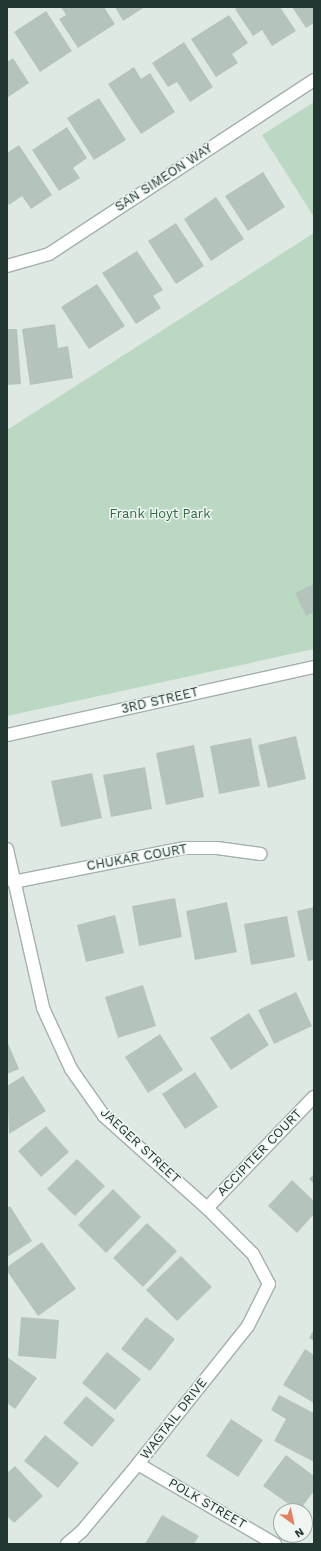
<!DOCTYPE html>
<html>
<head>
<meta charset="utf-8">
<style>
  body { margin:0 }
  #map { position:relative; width:321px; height:1551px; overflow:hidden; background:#dfe9e4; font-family:"Work Sans",sans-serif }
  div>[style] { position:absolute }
  .green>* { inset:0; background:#bad8c2 }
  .building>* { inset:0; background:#b5c3bd }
  .roads { filter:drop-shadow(1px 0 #a3b0ab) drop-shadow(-1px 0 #a3b0ab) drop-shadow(0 1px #a3b0ab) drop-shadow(0 -1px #a3b0ab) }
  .minor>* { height:12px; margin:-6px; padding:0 6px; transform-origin:6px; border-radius:6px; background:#fff }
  span { translate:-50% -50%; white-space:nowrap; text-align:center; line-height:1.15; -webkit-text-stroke:3px #eff6f2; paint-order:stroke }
  .street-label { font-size:13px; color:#223731 }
  .park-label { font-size:13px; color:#306a46 }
  .frame { position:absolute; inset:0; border:8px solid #223731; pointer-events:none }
  .north { position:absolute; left:273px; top:1503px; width:40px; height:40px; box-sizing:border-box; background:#eff6f2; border:1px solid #9daaa5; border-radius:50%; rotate:147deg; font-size:11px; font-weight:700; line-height:16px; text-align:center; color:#223731 }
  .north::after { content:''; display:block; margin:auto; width:14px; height:18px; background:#e48062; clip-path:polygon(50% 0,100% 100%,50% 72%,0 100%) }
</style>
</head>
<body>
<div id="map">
  <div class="green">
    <div style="clip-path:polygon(314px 102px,314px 217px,262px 135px)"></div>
    <div style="clip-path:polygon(314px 233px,314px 649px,7px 716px,7px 430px)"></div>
  </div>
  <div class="building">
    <div style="clip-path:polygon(61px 7px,104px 7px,115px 24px,78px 48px,59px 19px,66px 15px)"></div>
    <div style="clip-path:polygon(115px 7px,145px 7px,123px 21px)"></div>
    <div style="clip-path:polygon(238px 7px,280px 7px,296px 31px,272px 46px,262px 30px,253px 36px,235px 9px)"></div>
    <div style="clip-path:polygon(292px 7px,314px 7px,314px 23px,306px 28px)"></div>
    <div style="clip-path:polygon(46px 11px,72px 51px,40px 72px,14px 32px)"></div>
    <div style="clip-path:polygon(229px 15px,248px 43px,232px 54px,238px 63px,216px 77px,191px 39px)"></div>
    <div style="clip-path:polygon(184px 42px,213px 87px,190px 102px,177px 82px,168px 87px,152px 63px)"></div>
    <div style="clip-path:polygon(13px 58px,29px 83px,7px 98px,7px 62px)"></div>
    <div style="clip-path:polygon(134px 67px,141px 79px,150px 73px,175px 112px,141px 134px,108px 84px)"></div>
    <div style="clip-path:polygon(99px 98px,126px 140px,94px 160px,67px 118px)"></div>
    <div style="clip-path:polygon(67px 127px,87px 158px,73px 168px,80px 178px,59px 191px,32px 150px)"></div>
    <div style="clip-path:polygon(19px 145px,52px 195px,31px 209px,22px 196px,9px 205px,7px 201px,7px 153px)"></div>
    <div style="clip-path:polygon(263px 172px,285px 207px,248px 231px,225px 196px)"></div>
    <div style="clip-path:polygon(216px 197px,244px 239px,211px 261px,184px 219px)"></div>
    <div style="clip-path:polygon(176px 223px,204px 266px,176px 284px,148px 241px)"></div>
    <div style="clip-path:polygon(137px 251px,163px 290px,153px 296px,161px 308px,136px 324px,102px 273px)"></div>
    <div style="clip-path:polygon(97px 284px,125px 326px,89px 349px,61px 307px)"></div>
    <div style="clip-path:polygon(55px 324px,58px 348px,68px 346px,73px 378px,30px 385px,22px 329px)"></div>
    <div style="clip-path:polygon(7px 329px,17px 329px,21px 384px,7px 385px)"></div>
    <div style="clip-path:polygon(314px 584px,314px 612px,306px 616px,295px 593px)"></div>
    <div style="clip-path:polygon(296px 736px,306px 779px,268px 788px,258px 745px)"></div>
    <div style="clip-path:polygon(251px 738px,260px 786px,219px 794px,210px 746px)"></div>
    <div style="clip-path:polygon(194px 745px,204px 797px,166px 805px,156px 753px)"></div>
    <div style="clip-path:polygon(145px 767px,152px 809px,111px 817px,103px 775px)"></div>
    <div style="clip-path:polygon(92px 773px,102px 818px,61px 827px,51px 781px)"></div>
    <div style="clip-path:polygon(175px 898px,182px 937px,139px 946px,132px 906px)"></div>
    <div style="clip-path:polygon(227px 902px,237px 952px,195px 960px,186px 911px)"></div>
    <div style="clip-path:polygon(314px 907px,314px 960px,308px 961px,297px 911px)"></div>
    <div style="clip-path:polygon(115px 915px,124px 953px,86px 962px,77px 925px)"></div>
    <div style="clip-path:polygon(287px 916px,295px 957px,251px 965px,244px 924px)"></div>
    <div style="clip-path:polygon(143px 985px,156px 1026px,118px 1038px,105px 997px)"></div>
    <div style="clip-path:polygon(296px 992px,312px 1026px,274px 1044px,258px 1010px)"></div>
    <div style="clip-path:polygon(249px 1013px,269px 1045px,231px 1070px,210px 1038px)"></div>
    <div style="clip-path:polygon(160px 1034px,183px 1070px,148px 1093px,125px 1057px)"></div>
    <div style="clip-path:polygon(7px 1041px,19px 1069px,7px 1074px)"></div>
    <div style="clip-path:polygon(195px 1072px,218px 1107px,185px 1129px,162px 1094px)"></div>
    <div style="clip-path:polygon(23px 1076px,46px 1111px,9px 1134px,7px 1086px)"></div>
    <div style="clip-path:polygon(46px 1126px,69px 1152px,41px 1177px,18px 1151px)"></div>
    <div style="clip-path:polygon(77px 1159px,105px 1186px,75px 1216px,47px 1189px)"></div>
    <div style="clip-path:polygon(314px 1174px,314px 1184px,309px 1179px)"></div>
    <div style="clip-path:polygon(292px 1180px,314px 1201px,314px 1214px,297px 1233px,268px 1206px)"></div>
    <div style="clip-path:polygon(113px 1189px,141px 1217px,106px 1253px,78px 1225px)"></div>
    <div style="clip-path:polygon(10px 1206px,32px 1241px,7px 1257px,7px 1208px)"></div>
    <div style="clip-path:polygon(147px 1223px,177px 1251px,143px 1287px,113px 1258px)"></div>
    <div style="clip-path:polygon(42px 1242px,76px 1289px,38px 1316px,7px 1271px,7px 1267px)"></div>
    <div style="clip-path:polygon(181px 1256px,212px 1287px,177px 1321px,146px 1290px)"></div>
    <div style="clip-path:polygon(21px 1317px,59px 1320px,56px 1359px,18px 1356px)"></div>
    <div style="clip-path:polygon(146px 1317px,175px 1339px,150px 1371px,121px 1349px)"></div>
    <div style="clip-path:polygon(314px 1329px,314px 1341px,309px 1338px)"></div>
    <div style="clip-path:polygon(305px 1349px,314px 1355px,314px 1403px,283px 1385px)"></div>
    <div style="clip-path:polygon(107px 1352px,141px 1379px,115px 1410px,82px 1383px)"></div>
    <div style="clip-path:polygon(7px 1357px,37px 1378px,15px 1409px,7px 1403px)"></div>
    <div style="clip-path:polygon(279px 1395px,314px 1413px,314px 1462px,274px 1441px,286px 1419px,271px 1410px)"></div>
    <div style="clip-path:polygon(86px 1396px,115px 1420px,92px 1447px,63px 1423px)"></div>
    <div style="clip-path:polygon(231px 1419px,263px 1440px,238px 1477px,206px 1456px)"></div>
    <div style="clip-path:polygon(45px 1435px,79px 1463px,58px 1488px,24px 1461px)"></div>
    <div style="clip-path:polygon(286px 1455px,314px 1476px,314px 1491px,299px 1511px,263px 1486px)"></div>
    <div style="clip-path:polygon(15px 1466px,43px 1496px,14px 1523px,7px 1516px,7px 1473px)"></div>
    <div style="clip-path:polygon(162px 1515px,199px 1536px,194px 1544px,145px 1544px)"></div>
  </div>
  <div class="roads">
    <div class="minor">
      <div style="left:7px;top:266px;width:44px;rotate:-15.9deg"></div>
      <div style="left:49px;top:254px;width:317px;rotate:-33.3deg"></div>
      <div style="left:7px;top:735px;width:314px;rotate:-12.5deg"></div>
      <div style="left:7px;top:849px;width:163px;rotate:77.2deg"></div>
      <div style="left:43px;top:1008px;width:67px;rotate:65.3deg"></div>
      <div style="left:71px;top:1069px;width:57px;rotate:54.9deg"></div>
      <div style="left:104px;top:1116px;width:138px;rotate:41.8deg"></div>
      <div style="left:207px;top:1208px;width:65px;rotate:45deg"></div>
      <div style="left:253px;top:1254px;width:34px;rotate:62deg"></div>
      <div style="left:269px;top:1284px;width:47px;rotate:116.6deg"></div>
      <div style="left:248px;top:1326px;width:176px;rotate:128.6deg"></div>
      <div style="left:138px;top:1464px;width:87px;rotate:129.9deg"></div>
      <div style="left:82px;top:1531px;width:20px;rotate:139deg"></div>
      <div style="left:13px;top:882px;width:174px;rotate:-11.2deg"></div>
      <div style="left:184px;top:848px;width:33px"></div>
      <div style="left:217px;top:848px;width:44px;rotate:7.8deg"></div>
      <div style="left:207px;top:1208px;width:154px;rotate:-46.1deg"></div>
      <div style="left:138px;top:1464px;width:159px;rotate:30.3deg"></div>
    </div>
  </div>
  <div class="street-label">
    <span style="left:164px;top:178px;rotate:-33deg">SAN SIMEON WAY</span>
    <span style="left:160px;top:701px;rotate:-13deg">3RD STREET</span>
    <span style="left:137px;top:858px;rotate:-10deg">CHUKAR COURT</span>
    <span style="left:140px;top:1146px;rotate:43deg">JAEGER STREET</span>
    <span style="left:260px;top:1153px;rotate:-46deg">ACCIPITER COURT</span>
    <span style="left:174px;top:1419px;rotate:-52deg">WAGTAIL DRIVE</span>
    <span style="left:207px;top:1504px;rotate:30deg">POLK STREET</span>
  </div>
  <div class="park-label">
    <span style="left:160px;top:514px">Frank Hoyt Park</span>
  </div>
  <div class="frame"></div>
  <div class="north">N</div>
</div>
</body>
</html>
